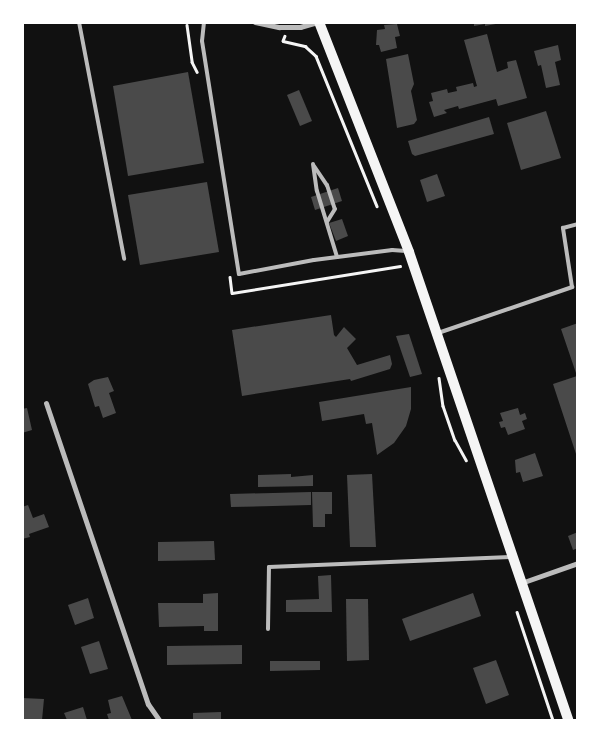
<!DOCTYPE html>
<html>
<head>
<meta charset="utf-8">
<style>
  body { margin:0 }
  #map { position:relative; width:600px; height:743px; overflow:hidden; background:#111; font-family:Jost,sans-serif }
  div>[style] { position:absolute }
  .building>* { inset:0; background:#4a4a4a }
  .path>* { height:2.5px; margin:-1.25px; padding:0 1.25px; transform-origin:1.25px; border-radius:1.25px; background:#f5f5f5 }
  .service>* { height:4px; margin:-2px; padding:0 2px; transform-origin:2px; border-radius:2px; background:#bcbcbc }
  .minor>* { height:5px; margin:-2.5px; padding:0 2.5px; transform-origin:2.5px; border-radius:2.5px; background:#bcbcbc }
  .secondary>* { height:10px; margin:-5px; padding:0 5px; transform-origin:5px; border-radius:5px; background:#f5f5f5 }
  span { translate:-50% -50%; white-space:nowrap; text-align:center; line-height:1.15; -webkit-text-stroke:5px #fff; paint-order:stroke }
  .frame { position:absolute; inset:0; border:24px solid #fff; pointer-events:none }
</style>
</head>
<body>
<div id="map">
  <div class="building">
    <div style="clip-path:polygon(474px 22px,501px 22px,501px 23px,485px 26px,485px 24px,474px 26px)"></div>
    <div style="clip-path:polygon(397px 24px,400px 36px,395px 37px,397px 48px,381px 52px,379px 45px,376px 45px,377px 30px,385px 29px,384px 25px)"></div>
    <div style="clip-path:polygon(487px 34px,497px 72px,508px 68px,507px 62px,516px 60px,527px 98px,498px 106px,496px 99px,459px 109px,458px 106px,444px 110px,447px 113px,434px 117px,429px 102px,433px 101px,431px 93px,447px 89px,448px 93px,457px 91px,456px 87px,473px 83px,474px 87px,477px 86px,464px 40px)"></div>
    <div style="clip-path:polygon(558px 45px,561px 60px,555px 62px,560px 85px,546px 88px,541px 65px,538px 66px,534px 51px)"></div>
    <div style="clip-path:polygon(408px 54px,414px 84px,411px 91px,417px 120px,414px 124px,397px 128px,386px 59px)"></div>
    <div style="clip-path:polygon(188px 72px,204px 163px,128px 176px,113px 86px)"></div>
    <div style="clip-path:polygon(299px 90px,312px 121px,300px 126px,287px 95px)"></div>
    <div style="clip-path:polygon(546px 111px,561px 158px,521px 170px,507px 123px)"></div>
    <div style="clip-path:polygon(489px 117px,494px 134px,415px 156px,412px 154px,408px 141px)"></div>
    <div style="clip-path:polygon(437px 174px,445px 196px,427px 202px,420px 180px)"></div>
    <div style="clip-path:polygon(207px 182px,219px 252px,140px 265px,128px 195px)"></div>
    <div style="clip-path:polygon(338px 188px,342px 201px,315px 210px,311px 197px)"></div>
    <div style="clip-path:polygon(342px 219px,348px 236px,336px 241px,329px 223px)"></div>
    <div style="clip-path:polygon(331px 315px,334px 335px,336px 337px,344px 327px,356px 339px,347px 348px,357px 365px,390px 355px,392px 364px,390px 369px,351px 381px,350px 379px,242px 396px,232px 330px)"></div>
    <div style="clip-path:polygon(578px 323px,578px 457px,577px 457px,553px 384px,577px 376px,561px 329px)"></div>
    <div style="clip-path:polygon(409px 334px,422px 374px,410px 377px,396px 336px)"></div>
    <div style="clip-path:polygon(108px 377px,114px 391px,109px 393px,116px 413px,103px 418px,99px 406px,95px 407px,88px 384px,94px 380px)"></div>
    <div style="clip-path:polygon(411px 387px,411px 409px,406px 426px,394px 443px,377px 455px,372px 423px,366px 424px,364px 414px,322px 421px,319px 402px)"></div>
    <div style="clip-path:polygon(27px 408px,32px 430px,22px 433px,22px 409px)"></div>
    <div style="clip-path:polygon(518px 408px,520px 415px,525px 413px,527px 419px,522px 421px,525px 429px,508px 435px,505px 427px,501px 428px,499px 422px,503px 421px,500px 413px)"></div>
    <div style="clip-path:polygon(535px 453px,543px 476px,523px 482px,520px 472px,516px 473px,515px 460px)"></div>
    <div style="clip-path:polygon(291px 474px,291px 477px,313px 475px,313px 486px,258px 487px,258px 475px)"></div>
    <div style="clip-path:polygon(372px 474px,376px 547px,350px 547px,347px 475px)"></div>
    <div style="clip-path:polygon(311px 492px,311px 505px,231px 507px,230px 494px)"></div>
    <div style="clip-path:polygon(312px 492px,332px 492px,332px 514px,325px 514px,325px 527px,313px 527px)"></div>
    <div style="clip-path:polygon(28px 505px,33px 518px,44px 514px,49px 527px,29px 534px,30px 537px,22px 539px,22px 507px)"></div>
    <div style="clip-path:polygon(578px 532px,578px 548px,573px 550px,568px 536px)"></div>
    <div style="clip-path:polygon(214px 541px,215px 560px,158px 561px,158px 542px)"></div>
    <div style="clip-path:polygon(331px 575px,332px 612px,286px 612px,286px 600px,319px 599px,318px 576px)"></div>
    <div style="clip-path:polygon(218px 593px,218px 631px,204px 631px,204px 626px,159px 627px,158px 603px,203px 603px,203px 594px)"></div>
    <div style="clip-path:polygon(473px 593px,481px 616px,410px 641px,402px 619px)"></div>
    <div style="clip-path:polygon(88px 598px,94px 618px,75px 625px,68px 605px)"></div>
    <div style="clip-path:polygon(346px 599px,368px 599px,369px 660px,347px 661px)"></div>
    <div style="clip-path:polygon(99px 641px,108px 669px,90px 674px,81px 647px)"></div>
    <div style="clip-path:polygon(242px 645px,242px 664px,167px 665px,167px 646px)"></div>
    <div style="clip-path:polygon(496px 660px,509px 695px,486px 704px,473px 668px)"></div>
    <div style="clip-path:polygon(270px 661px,320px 661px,320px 670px,270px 671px)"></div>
    <div style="clip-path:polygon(122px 696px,132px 720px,109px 720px,107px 714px,111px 713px,108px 700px)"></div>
    <div style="clip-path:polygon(22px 698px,44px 699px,42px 720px,22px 720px)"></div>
    <div style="clip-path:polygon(83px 707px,87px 720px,67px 720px,64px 713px)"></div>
    <div style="clip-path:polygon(221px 712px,221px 720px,193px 720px,193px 713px)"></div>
  </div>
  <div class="path">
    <div style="left:187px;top:25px;width:37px;rotate:82deg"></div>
    <div style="left:192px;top:62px;width:11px;rotate:63deg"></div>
    <div style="left:285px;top:36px;width:5px;rotate:112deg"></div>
    <div style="left:283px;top:41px;width:23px;rotate:13deg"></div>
    <div style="left:305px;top:46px;width:15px;rotate:42deg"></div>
    <div style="left:316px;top:56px;width:162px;rotate:67.9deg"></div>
    <div style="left:230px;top:277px;width:16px;rotate:83deg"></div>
    <div style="left:232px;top:293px;width:170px;rotate:-9.1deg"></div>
    <div style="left:439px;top:378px;width:28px;rotate:82deg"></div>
    <div style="left:443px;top:406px;width:36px;rotate:71deg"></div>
    <div style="left:455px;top:440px;width:23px;rotate:61deg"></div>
    <div style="left:517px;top:612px;width:114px;rotate:71.6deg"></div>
  </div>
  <div class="service">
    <div style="left:79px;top:22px;width:241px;rotate:79.2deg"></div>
    <div style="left:204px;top:22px;width:19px;rotate:96deg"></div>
    <div style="left:202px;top:41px;width:236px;rotate:81deg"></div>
    <div style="left:239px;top:274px;width:76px;rotate:-10.6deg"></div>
    <div style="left:314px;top:260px;width:79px;rotate:-7.3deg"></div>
    <div style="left:392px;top:250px;width:14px;rotate:4deg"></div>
    <div style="left:313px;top:164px;width:27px;rotate:82deg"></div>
    <div style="left:317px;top:191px;width:69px;rotate:73.1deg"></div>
    <div style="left:314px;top:166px;width:23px;rotate:56deg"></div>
    <div style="left:327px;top:185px;width:25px;rotate:72deg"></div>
    <div style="left:335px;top:209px;width:15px;rotate:122deg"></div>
    <div style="left:438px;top:333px;width:142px;rotate:-18.9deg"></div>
    <div style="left:572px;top:287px;width:60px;rotate:-98.7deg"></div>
    <div style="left:563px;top:228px;width:16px;rotate:-15deg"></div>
    <div style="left:268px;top:629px;width:62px;rotate:-89.1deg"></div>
    <div style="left:269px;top:567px;width:243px;rotate:-2.4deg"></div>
  </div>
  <div class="minor">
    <div style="left:255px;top:22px;width:25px;rotate:12deg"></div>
    <div style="left:279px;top:27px;width:21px"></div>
    <div style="left:300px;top:27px;width:19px;rotate:-16deg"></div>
    <div style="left:46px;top:403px;width:318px;rotate:71.3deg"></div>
    <div style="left:148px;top:704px;width:19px;rotate:55deg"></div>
    <div style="left:521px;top:583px;width:60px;rotate:-19.3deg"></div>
  </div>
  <div class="secondary">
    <div style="left:319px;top:22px;width:247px;rotate:68.6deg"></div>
    <div style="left:409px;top:252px;width:494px;rotate:71.2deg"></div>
  </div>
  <div class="frame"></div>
</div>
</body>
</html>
